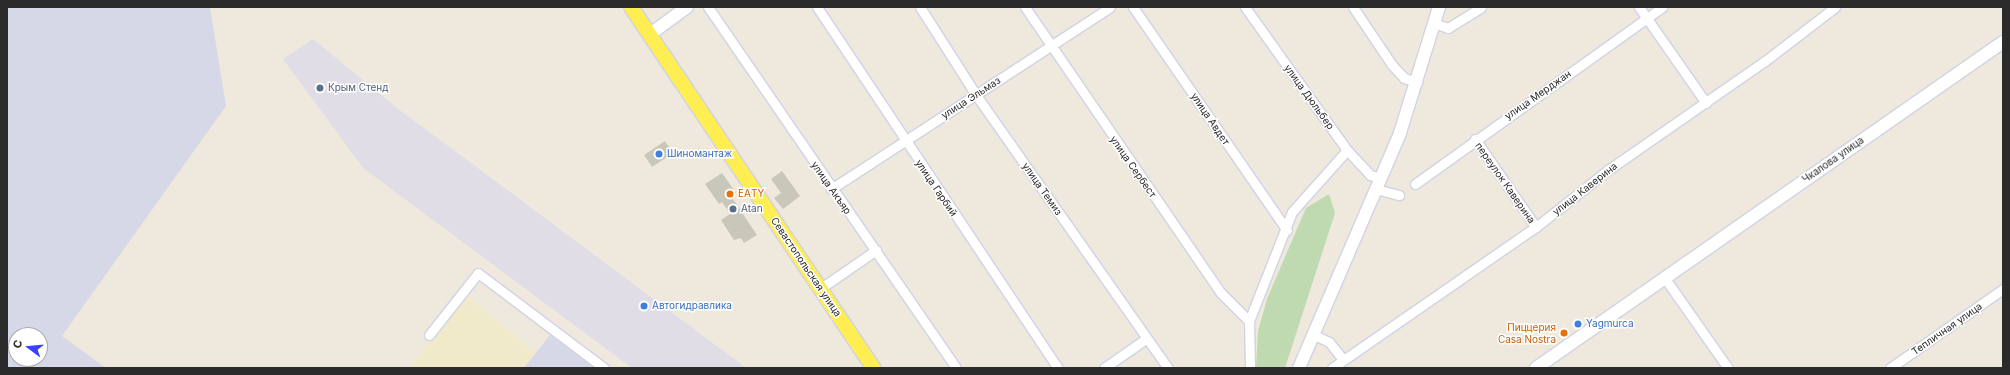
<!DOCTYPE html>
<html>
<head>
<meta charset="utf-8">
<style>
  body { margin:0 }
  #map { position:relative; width:2010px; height:375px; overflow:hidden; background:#eee9dc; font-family:Inter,sans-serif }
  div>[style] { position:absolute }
  .industrial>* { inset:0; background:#e1dde6 }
  .education>* { inset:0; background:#f1eaca }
  .airport>* { inset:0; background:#d7d8e7 }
  .cemetery>* { inset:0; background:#bfdab1 }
  .building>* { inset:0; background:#c9c7ba }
  .roads { filter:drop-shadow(1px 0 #d1d2e5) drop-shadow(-1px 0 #d1d2e5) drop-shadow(0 1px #d1d2e5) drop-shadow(0 -1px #d1d2e5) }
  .street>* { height:9px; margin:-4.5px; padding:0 4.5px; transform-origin:4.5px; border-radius:4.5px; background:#fff }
  .secondary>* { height:12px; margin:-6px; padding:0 6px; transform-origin:6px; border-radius:6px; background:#fff }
  .primary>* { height:14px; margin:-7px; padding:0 7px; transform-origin:7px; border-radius:7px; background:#feee51 }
  .dots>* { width:11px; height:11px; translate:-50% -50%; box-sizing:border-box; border:2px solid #fff; border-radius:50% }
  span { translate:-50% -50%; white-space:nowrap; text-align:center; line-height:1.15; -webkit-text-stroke:3px #fff; paint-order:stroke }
  .service-label { font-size:10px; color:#4e5e75 }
  .left { translate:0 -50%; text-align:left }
  .street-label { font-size:10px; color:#2b2b2b }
  .shop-label { font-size:10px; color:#366cbe }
  .food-label { font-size:10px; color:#c56008 }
  .right { translate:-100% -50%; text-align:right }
  .frame { position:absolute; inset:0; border:8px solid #2b2b2b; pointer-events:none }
  .north { position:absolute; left:8px; top:327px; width:40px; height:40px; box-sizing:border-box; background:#fff; border:1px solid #aaa; border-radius:50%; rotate:286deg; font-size:11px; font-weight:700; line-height:16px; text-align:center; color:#2b2b2b }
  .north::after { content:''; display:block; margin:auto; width:14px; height:18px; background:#3841ff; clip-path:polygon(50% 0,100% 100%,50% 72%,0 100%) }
</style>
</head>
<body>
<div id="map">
  <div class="industrial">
    <div style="clip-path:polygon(313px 39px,397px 108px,745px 367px,632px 368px,363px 168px,283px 59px)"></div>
  </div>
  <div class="education">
    <div style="clip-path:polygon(467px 296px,536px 353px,524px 368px,409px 368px)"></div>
  </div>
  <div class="airport">
    <div style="clip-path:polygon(evenodd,7px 7px,210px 7px,226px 106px,62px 336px,106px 368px,7px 368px,7px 7px,16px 335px,40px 335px,40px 359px,16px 359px,16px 335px)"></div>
    <div style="clip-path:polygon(553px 331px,612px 368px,524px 368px)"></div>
  </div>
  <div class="cemetery">
    <div style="clip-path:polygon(1329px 194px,1335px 213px,1285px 368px,1256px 368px,1258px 331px,1267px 299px,1306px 208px)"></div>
  </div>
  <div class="building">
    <div style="clip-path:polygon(665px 141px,673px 153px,652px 167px,644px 155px)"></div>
    <div style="clip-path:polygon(782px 171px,800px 196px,783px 209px,774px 198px,781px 193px,771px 179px)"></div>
    <div style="clip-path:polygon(722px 173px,736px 193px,731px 196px,757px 235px,744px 243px,741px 238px,734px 240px,721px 220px,730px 214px,722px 202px,719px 204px,705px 184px)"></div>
  </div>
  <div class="roads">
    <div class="street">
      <div style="left:708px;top:7px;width:438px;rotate:55.5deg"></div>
      <div style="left:817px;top:7px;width:434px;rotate:56.3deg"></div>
      <div style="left:920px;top:7px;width:104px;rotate:57.5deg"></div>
      <div style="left:976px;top:95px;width:334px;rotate:54.9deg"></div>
      <div style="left:1025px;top:7px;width:347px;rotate:55.6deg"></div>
      <div style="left:1221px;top:293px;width:40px;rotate:45deg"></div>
      <div style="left:1133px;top:7px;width:271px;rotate:55.4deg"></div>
      <div style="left:1245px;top:7px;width:176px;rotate:54.5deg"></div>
      <div style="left:1347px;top:150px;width:34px;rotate:47deg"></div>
      <div style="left:1370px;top:175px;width:11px;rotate:15deg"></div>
      <div style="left:1353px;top:7px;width:70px;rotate:56.1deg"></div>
      <div style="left:1392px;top:65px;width:18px;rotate:47deg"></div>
      <div style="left:1404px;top:78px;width:14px;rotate:17deg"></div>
      <div style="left:1639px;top:7px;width:117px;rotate:55.1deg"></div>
      <div style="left:1436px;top:24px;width:13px;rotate:18deg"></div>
      <div style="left:1448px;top:28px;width:39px;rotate:-32deg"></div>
      <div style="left:1475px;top:139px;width:107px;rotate:55.3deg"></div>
      <div style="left:1415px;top:184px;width:304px;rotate:-35.6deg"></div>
      <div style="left:831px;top:189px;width:333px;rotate:-33.1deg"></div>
      <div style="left:1376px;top:189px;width:24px;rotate:15deg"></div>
      <div style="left:1664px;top:277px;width:111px;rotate:54.9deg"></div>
      <div style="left:821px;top:288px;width:67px;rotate:-34.6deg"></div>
      <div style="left:1312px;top:334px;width:19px;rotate:25deg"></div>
      <div style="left:1329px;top:342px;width:22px;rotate:51deg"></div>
      <div style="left:429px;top:335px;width:79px;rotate:-51.7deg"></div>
      <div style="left:478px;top:273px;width:158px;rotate:37deg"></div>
      <div style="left:1104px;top:368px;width:52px;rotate:-34.9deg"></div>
      <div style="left:1250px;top:368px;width:47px;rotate:-91.2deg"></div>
      <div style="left:1249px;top:321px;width:117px;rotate:-68.5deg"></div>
      <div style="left:1292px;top:212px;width:83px;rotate:-48.4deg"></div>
      <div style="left:1332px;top:368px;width:248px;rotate:-34.7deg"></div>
      <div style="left:1536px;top:227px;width:92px;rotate:-38.4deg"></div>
      <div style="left:1608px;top:170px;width:191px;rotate:-34.8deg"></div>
      <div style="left:1765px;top:61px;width:88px;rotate:-37.6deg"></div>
      <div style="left:1890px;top:368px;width:138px;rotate:-35deg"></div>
    </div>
    <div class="secondary">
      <div style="left:649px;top:35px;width:47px;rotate:-36.4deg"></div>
      <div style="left:1299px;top:368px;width:256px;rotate:-66.7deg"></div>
      <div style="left:1400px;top:133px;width:132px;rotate:-72.8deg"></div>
      <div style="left:1536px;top:368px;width:570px;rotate:-34.92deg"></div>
    </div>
    <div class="primary">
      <div style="left:631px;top:7px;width:435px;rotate:56.1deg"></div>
    </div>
  </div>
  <div class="dots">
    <div style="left:320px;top:88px;background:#5c6f8a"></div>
    <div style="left:659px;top:154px;background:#3f7fe0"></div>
    <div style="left:730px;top:194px;background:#e8710a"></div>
    <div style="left:733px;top:209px;background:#5c6f8a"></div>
    <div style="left:644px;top:306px;background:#3f7fe0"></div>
    <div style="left:1578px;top:324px;background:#3f7fe0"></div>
    <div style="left:1564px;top:333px;background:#e8710a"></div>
  </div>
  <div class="service-label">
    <span class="left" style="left:328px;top:88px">Крым Стенд</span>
    <span class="left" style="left:741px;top:209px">Atan</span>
  </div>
  <div class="street-label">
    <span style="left:1538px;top:95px;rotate:-35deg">улица Мерджан</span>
    <span style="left:1309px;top:97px;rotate:54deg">улица Дюльбер</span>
    <span style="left:971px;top:98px;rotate:-33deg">улица Эльмаз</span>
    <span style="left:1210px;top:119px;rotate:56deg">улица Авдет</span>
    <span style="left:1833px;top:160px;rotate:-35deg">Чкалова улица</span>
    <span style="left:1133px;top:167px;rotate:55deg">улица Сербест</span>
    <span style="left:1505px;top:183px;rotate:55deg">переулок Каверина</span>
    <span style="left:831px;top:188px;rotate:55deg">улица Акъяр</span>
    <span style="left:936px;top:188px;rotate:56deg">улица Гарбий</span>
    <span style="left:1042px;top:189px;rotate:55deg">улица Темиз</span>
    <span style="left:1585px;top:189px;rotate:-38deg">улица Каверина</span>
    <span style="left:806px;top:267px;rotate:56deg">Севастопольская улица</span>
    <span style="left:1947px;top:329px;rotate:-35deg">Тепличная улица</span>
  </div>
  <div class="shop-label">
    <span class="left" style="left:667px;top:154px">Шиномантаж</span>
    <span class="left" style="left:652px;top:306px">Автогидравлика</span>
    <span class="left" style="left:1586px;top:324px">Yagmurca</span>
  </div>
  <div class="food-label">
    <span class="left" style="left:738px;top:194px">EАTY</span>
    <span class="right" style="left:1556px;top:333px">Пиццерия<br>Casa Nostra</span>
  </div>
  <div class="frame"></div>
  <div class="north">С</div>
</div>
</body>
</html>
